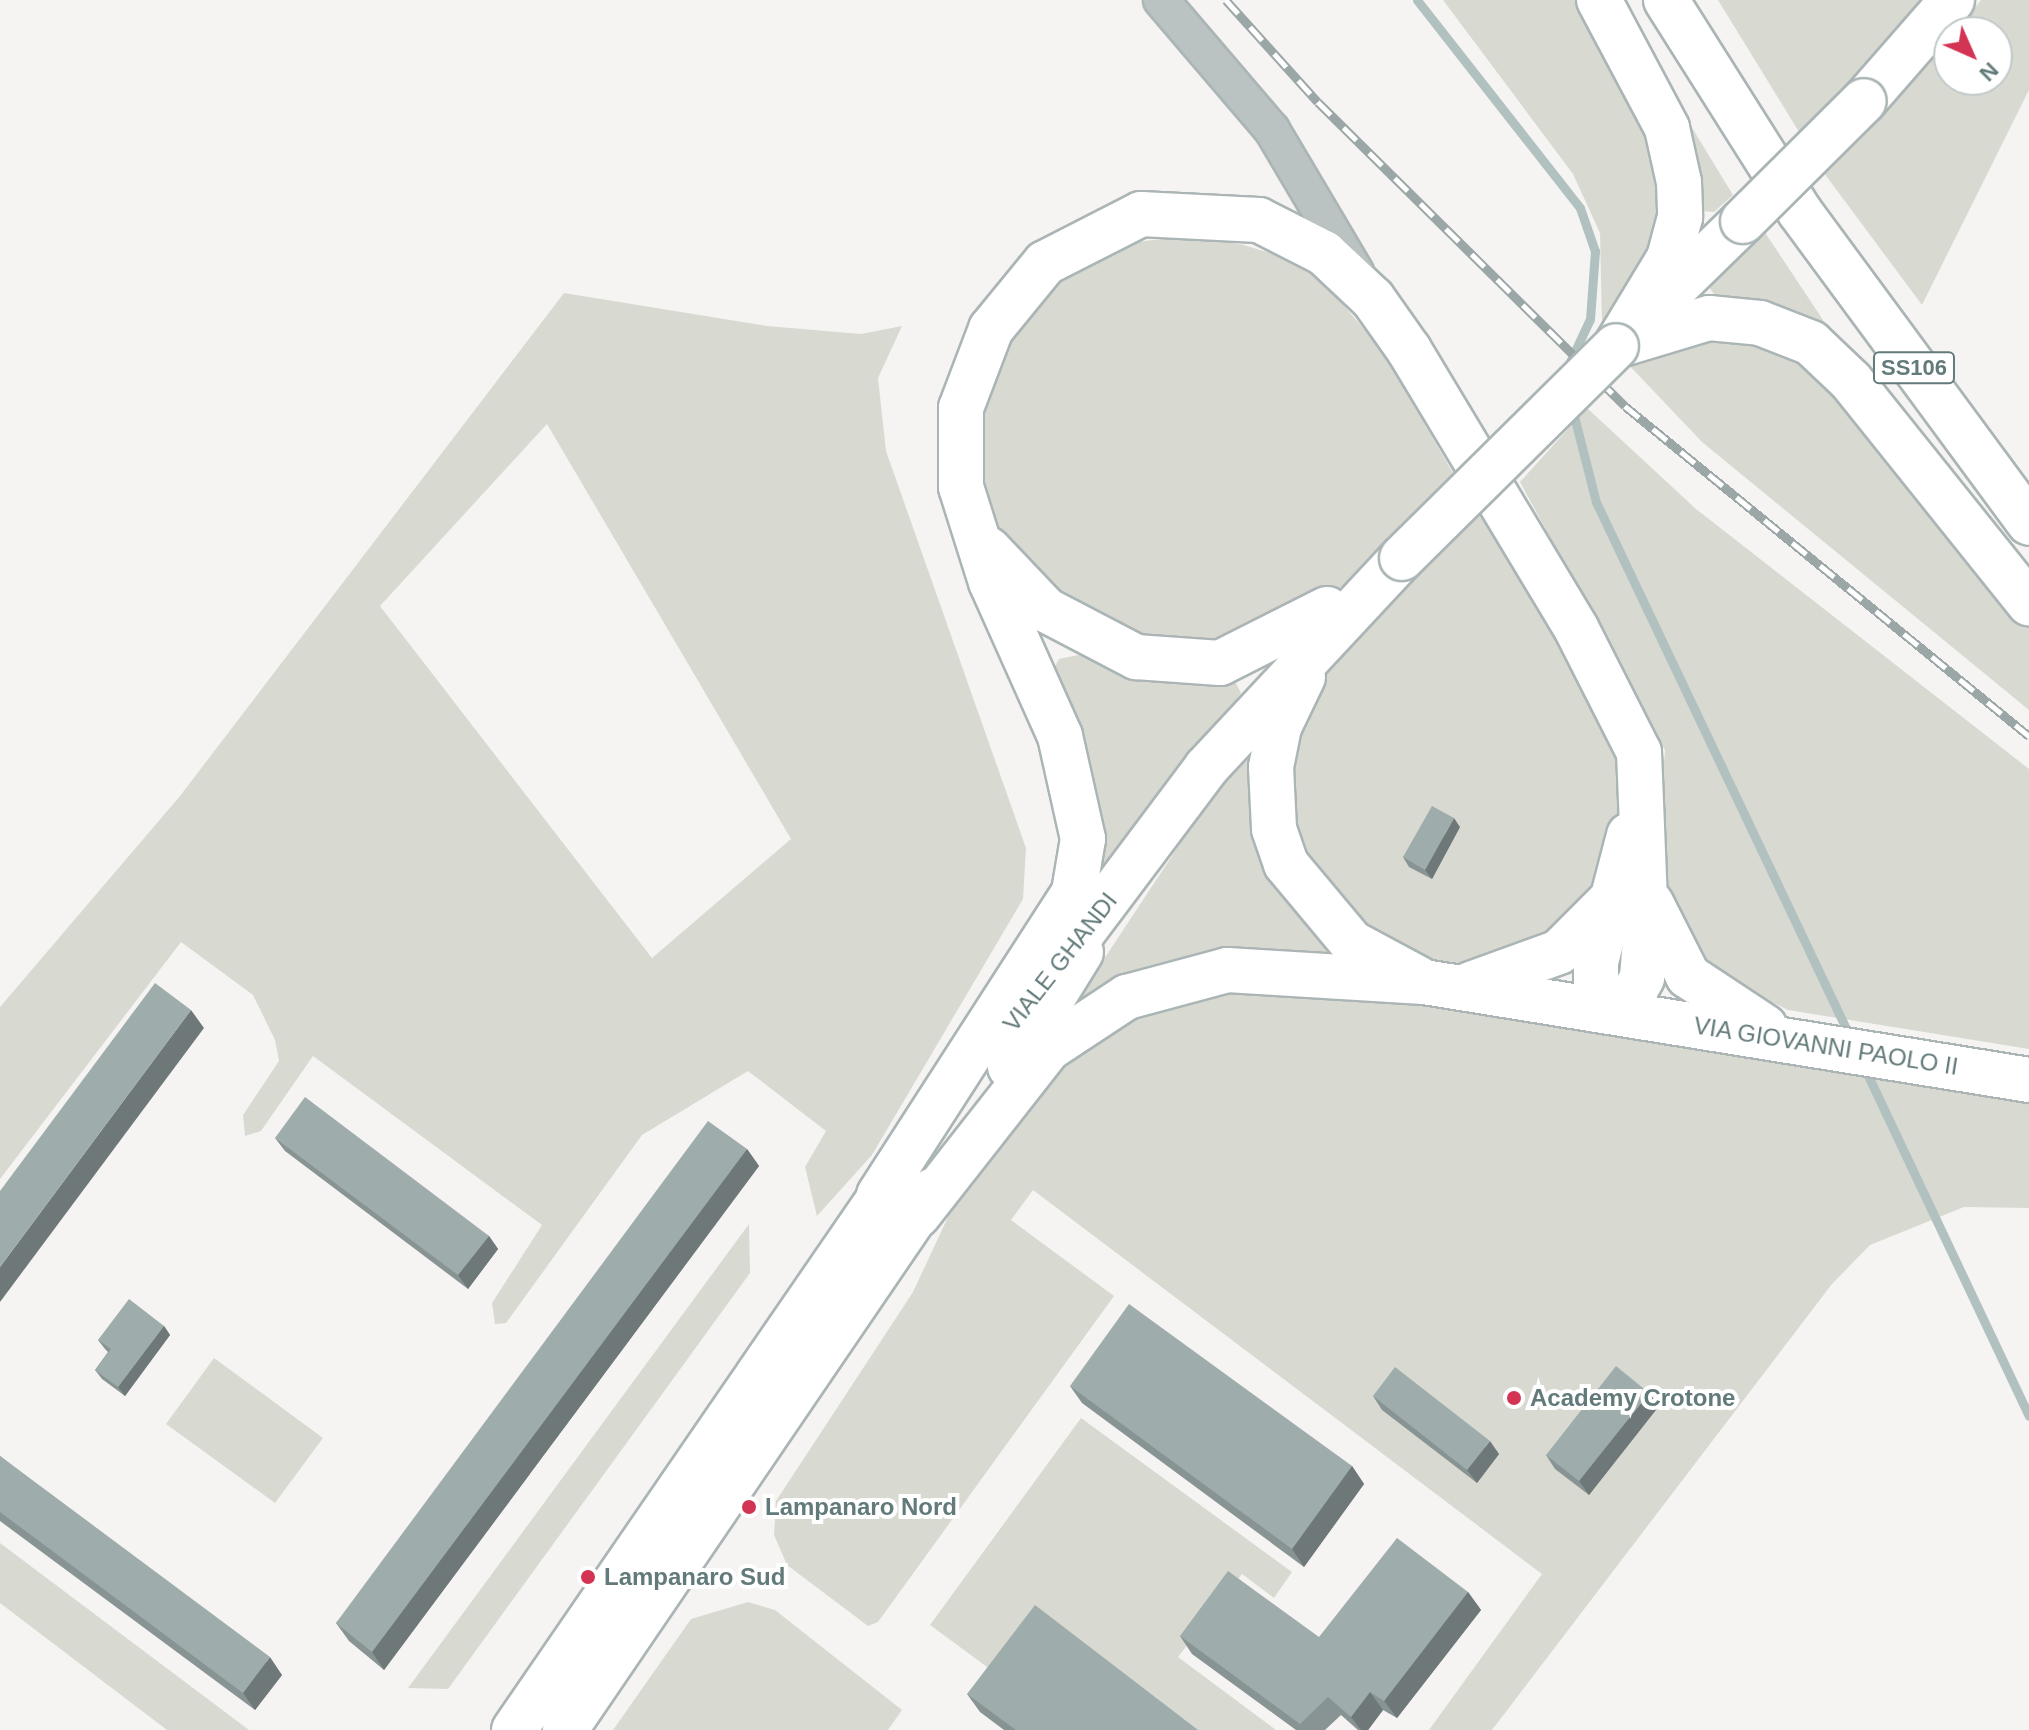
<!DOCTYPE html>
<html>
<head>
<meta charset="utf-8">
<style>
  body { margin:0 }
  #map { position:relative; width:2029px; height:1730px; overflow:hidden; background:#f5f4f2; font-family:Helvetica,sans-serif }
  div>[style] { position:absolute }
  .green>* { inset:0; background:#d8dad2 }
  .stream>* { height:9px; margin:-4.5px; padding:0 4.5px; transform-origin:4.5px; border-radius:4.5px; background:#b1c1bf }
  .roads { filter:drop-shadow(2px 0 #abb5b5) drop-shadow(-2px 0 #abb5b5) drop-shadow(0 2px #abb5b5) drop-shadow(0 -2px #abb5b5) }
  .street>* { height:34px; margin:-17px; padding:0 17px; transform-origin:17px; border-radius:17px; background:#bac2c2 }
  .secondary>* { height:44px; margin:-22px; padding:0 22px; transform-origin:22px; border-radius:22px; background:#fff }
  .primary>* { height:44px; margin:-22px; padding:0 22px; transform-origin:22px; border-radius:22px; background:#fff }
  .rail>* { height:9px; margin-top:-4.5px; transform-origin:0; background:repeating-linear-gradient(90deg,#fff 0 18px,#9ba6a6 0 36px); box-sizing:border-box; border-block:2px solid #9ba6a6 }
  .bridges { filter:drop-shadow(2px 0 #abb5b5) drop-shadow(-2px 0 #abb5b5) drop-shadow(0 2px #abb5b5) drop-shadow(0 -2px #abb5b5) }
  .secondary-bridge>* { height:44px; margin:-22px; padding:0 22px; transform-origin:22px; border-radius:22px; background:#fff }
  .wall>* { inset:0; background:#889493 }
  .shaded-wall>* { inset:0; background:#6f7878 }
  .building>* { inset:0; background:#9eacab }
  .dots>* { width:22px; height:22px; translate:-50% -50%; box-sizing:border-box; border:4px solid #fff; border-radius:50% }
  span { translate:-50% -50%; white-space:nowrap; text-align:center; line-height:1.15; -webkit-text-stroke:8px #fff; paint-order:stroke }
  .shield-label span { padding:2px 6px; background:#fff; border:2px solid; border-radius:6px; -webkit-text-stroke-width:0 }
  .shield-label { font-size:22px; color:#637a7a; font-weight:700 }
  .street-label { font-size:24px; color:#637a7a }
  .poi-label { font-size:24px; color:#637a7a; font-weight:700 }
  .left { translate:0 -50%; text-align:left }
  .north { position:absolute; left:1933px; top:16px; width:80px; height:80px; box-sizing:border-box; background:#fff; border:2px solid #c1caca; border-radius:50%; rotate:135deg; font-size:22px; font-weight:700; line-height:32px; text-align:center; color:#637a7a }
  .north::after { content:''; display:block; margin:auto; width:28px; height:36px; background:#d33453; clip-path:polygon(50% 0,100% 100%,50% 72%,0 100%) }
</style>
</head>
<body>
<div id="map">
  <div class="green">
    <div style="clip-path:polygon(1443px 0,1579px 0,1647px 127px,1658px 176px,1658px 239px,1631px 292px,1602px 323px,1600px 233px,1573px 174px)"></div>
    <div style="clip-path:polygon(1718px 0,1930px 0,1885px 53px,1799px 132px)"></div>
    <div style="clip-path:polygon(1981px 0,2029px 0,2029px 90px,1922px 305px,1824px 173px,1949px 41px,1949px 80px,1997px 80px,1997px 32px,1956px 32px)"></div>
    <div style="clip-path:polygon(1669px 90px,1733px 195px,1714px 212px,1701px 211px)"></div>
    <div style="clip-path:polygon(1762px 228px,1841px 347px,1773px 304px,1714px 294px,1709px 287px)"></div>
    <div style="clip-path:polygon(1182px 236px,1227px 240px,1290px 259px,1328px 287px,1382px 350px,1453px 473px,1364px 569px,1283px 631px,1158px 654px,1010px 564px,976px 477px,974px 435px,1002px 344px,1060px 276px,1124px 244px)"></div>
    <div style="clip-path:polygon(evenodd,564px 293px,767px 326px,861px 334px,902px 326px,878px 378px,886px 451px,1026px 848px,1023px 899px,872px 1155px,817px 1216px,805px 1167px,826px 1131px,748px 1071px,642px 1135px,506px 1323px,495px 1324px,492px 1303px,542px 1225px,313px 1056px,261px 1131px,245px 1136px,243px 1115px,279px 1061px,275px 1040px,253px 995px,181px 942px,0 1179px,0 1007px,180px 796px,564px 293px,547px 424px,791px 839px,652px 958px,380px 606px,547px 424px)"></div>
    <div style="clip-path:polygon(1721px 332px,1807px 361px,2029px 626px,2029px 710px,1702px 442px,1626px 362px)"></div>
    <div style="clip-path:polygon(1587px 408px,1696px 509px,2029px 769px,2029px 1049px,1788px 1010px,1719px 976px,1687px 946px,1672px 917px,1661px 802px,1665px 750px,1520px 482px)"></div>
    <div style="clip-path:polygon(1485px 506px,1613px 724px,1625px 802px,1602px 883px,1554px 932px,1485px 965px,1446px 967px,1393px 951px,1315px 886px,1283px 789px,1306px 697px,1330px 663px)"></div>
    <div style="clip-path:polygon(1078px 655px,1142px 674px,1236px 683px,1241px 693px,1085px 908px,1052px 672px,1059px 659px)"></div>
    <div style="clip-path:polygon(1234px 762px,1250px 762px,1346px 963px,1069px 1012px)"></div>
    <div style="clip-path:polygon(1208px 989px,1344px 989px,2029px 1099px,2029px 1208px,1964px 1207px,1870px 1245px,1832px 1284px,1492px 1730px,1429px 1730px,1542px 1574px,1033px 1190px,1011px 1220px,1114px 1296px,878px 1622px,868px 1626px,787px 1565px,774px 1535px,776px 1501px,913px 1292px,962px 1187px,1068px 1050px,1114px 1020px)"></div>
    <div style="clip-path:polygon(749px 1224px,750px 1273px,448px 1689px,408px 1688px)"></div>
    <div style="clip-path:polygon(214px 1358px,323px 1438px,275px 1503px,166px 1424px)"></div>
    <div style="clip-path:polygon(1081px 1418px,1292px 1572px,1274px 1598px,1242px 1574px,1178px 1657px,1276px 1730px,1198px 1730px,998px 1675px,930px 1625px)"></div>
    <div style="clip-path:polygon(0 1543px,249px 1730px,167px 1730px,0 1603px)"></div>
    <div style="clip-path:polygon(748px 1602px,775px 1610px,902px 1710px,888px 1730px,613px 1730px,691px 1619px)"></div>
  </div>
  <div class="stream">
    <div style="left:1417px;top:0;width:264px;rotate:51.9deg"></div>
    <div style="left:1580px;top:208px;width:46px;rotate:70.8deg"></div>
    <div style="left:1595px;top:251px;width:68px;rotate:94.2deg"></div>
    <div style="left:1590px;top:319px;width:54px;rotate:115.1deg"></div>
    <div style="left:1572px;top:408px;width:97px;rotate:75.7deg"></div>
    <div style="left:1596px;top:502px;width:592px;rotate:64.6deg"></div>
    <div style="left:1863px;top:1065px;width:388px;rotate:64.7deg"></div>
  </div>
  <div class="roads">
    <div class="street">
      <div style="left:1161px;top:0;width:171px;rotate:49.5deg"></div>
      <div style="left:1272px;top:130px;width:165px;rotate:59.4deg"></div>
    </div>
    <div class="secondary">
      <div style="left:1599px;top:0;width:145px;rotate:62deg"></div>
      <div style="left:1667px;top:128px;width:55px;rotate:77.5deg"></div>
      <div style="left:1679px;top:182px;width:35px;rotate:88deg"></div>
      <div style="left:1680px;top:217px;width:42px;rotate:105deg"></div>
      <div style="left:1669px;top:258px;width:103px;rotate:121.1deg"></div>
      <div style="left:1864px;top:101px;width:134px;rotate:-48.9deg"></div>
      <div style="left:1657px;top:305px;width:120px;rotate:-44.3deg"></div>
      <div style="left:1616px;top:346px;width:97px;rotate:-16.8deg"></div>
      <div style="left:1709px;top:318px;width:51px;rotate:5.6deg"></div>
      <div style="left:1760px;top:323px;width:55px;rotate:21.4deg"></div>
      <div style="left:1811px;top:343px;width:55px;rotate:43.5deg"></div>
      <div style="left:1851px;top:381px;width:285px;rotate:51.3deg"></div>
      <div style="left:988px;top:549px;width:84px;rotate:46.4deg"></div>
      <div style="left:1046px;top:610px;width:102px;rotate:27.6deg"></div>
      <div style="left:1136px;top:657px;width:84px;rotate:4.1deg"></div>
      <div style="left:1220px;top:663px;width:120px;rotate:-26.8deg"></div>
      <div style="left:1303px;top:677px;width:55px;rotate:115.6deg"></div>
      <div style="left:1279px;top:727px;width:41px;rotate:101.3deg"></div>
      <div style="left:1271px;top:767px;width:62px;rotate:87.2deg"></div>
      <div style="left:1274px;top:829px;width:37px;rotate:71deg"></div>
      <div style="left:1286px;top:864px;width:103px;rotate:50.1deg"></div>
      <div style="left:1352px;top:943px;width:76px;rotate:28.2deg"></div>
      <div style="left:1651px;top:903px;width:82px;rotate:63.1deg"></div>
      <div style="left:1688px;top:976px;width:92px;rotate:33.5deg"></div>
      <div style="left:1053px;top:972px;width:255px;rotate:-53.1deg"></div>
      <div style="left:1206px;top:768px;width:287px;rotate:-47deg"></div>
      <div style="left:1471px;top:984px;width:94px;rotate:-20deg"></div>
      <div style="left:1559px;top:952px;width:72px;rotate:-45deg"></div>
      <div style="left:1596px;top:1010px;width:48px;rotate:-90deg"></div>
      <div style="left:1596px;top:962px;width:131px;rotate:-75.4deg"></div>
      <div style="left:1010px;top:1067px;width:135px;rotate:-58.3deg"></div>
      <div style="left:879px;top:1195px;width:360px;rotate:-57.2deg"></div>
      <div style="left:1074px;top:892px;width:54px;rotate:-80.4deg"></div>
      <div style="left:1083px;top:839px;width:106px;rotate:-102.6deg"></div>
      <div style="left:1060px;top:736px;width:169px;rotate:-114.1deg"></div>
      <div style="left:991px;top:582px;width:100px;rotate:-107.5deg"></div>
      <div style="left:961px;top:487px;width:79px;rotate:-90deg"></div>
      <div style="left:961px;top:408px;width:85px;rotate:-69.2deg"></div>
      <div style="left:991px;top:329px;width:85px;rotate:-50.7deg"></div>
      <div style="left:1045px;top:263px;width:108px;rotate:-27deg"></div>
      <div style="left:1141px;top:214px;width:118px;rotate:2.9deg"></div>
      <div style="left:1259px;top:220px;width:73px;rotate:26.9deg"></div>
      <div style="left:1324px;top:253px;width:67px;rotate:43.2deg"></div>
      <div style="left:1373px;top:299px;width:62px;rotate:54.8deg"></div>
      <div style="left:1409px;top:350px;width:324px;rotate:59deg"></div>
      <div style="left:1576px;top:628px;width:139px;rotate:63.1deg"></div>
      <div style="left:1639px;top:752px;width:176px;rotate:87.7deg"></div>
      <div style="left:1646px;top:928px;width:50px;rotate:94.6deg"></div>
      <div style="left:1642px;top:978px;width:41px;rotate:119.1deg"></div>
      <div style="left:918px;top:1215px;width:211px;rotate:-51.9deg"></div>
      <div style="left:1048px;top:1049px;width:95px;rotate:-33.4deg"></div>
      <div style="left:1127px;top:997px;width:104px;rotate:-15.1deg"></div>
      <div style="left:1227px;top:970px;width:197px;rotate:3.5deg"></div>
      <div style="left:1424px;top:982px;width:613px;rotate:9.2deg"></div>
      <div style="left:514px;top:1730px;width:678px;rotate:-55.51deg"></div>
      <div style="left:565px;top:1730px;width:653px;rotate:-55.73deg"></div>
    </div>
    <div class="primary">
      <div style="left:1666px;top:0;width:251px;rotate:57.7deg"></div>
      <div style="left:1800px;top:212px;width:386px;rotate:53.6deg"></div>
    </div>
  </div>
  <div class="rail">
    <div style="left:1226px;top:0;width:137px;rotate:48deg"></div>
    <div style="left:1318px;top:102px;width:432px;rotate:44.7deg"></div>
    <div style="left:1625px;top:406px;width:522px;rotate:39.24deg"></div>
  </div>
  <div class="bridges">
    <div class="secondary-bridge">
      <div style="left:1743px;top:221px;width:170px;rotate:-44.8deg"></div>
      <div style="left:1402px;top:558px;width:301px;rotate:-44.7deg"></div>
    </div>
  </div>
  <div class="wall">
    <div style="clip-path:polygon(1460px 827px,1432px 879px,1409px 867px,1403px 857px)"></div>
    <div style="clip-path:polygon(275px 1138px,489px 1236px,498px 1249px,468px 1289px,285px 1151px)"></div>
    <div style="clip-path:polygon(747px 1149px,759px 1166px,384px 1670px,349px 1641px,336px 1623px)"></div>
    <div style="clip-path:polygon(164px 1326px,170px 1335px,125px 1396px,102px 1379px,95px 1370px,108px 1352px,105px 1349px,98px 1340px)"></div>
    <div style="clip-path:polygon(1070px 1386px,1352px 1466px,1364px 1484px,1304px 1567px,1082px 1403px)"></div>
    <div style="clip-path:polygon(1373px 1396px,1499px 1454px,1477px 1483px,1382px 1410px)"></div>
    <div style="clip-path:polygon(1659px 1406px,1589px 1495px,1555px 1469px,1546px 1455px)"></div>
    <div style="clip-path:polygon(0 1456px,282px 1675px,255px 1710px,0 1521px)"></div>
    <div style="clip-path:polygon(1468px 1592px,1481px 1610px,1397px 1718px,1383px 1710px,1368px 1730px,1358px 1730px,1341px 1715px,1325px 1730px,1296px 1730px,1192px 1654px,1180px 1636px,1319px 1637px)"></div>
    <div style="clip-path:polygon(967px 1694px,1198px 1730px,1004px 1730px,980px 1712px)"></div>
  </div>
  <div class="shaded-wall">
    <div style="clip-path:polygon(1454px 818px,1460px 827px,1432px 879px,1425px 870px)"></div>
    <div style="clip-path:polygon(191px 1010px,204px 1028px,0 1302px,0 1267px)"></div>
    <div style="clip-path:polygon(747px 1149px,759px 1166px,384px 1670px,372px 1652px)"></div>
    <div style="clip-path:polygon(489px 1236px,498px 1249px,468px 1289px,458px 1275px)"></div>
    <div style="clip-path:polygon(164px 1326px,170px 1335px,125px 1396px,118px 1387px)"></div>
    <div style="clip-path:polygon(1649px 1393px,1659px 1406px,1589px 1495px,1579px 1481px)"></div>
    <div style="clip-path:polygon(1490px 1441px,1499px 1454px,1477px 1483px,1467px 1470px)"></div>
    <div style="clip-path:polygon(1352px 1466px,1364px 1484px,1304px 1567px,1292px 1549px)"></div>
    <div style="clip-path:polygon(1468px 1592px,1481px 1610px,1397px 1718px,1384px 1701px)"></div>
    <div style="clip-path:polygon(270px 1657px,282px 1675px,255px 1710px,243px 1693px)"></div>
    <div style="clip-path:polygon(1370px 1692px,1383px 1710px,1368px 1730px,1361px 1730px,1351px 1717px)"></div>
  </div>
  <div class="building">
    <div style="clip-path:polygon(1432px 806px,1454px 818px,1425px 870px,1403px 857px)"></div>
    <div style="clip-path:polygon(155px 983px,191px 1010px,0 1267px,0 1191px)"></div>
    <div style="clip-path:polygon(305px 1097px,489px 1236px,458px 1275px,275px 1138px)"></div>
    <div style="clip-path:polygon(708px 1121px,747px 1149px,372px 1652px,336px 1623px)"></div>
    <div style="clip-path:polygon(129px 1299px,164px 1326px,118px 1387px,95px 1370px,111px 1349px,98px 1340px)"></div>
    <div style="clip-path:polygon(1129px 1304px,1352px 1466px,1292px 1549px,1070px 1386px)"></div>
    <div style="clip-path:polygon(1616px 1366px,1649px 1393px,1579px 1481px,1546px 1455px)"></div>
    <div style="clip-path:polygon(1395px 1367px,1490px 1441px,1467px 1470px,1373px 1396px)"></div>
    <div style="clip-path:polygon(0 1456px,270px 1657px,243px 1693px,0 1512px)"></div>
    <div style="clip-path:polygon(1397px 1538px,1468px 1592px,1384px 1701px,1370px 1692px,1351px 1717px,1328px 1697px,1300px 1724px,1180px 1636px,1228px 1571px,1319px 1637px)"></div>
    <div style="clip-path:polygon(1035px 1605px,1198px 1730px,1016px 1730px,967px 1694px)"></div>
  </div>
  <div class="dots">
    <div style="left:1514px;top:1398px;background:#d33453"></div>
    <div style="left:749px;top:1507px;background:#d33453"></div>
    <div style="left:588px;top:1577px;background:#d33453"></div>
  </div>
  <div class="shield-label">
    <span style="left:1914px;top:368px">SS106</span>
  </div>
  <div class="street-label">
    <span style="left:1060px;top:962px;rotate:-52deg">VIALE GHANDI</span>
    <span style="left:1826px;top:1046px;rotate:9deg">VIA GIOVANNI PAOLO II</span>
  </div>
  <div class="poi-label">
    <span class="left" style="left:1530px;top:1398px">Academy Crotone</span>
    <span class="left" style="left:765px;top:1507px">Lampanaro Nord</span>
    <span class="left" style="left:604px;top:1577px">Lampanaro Sud</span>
  </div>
  <div class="north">N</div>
</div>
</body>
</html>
